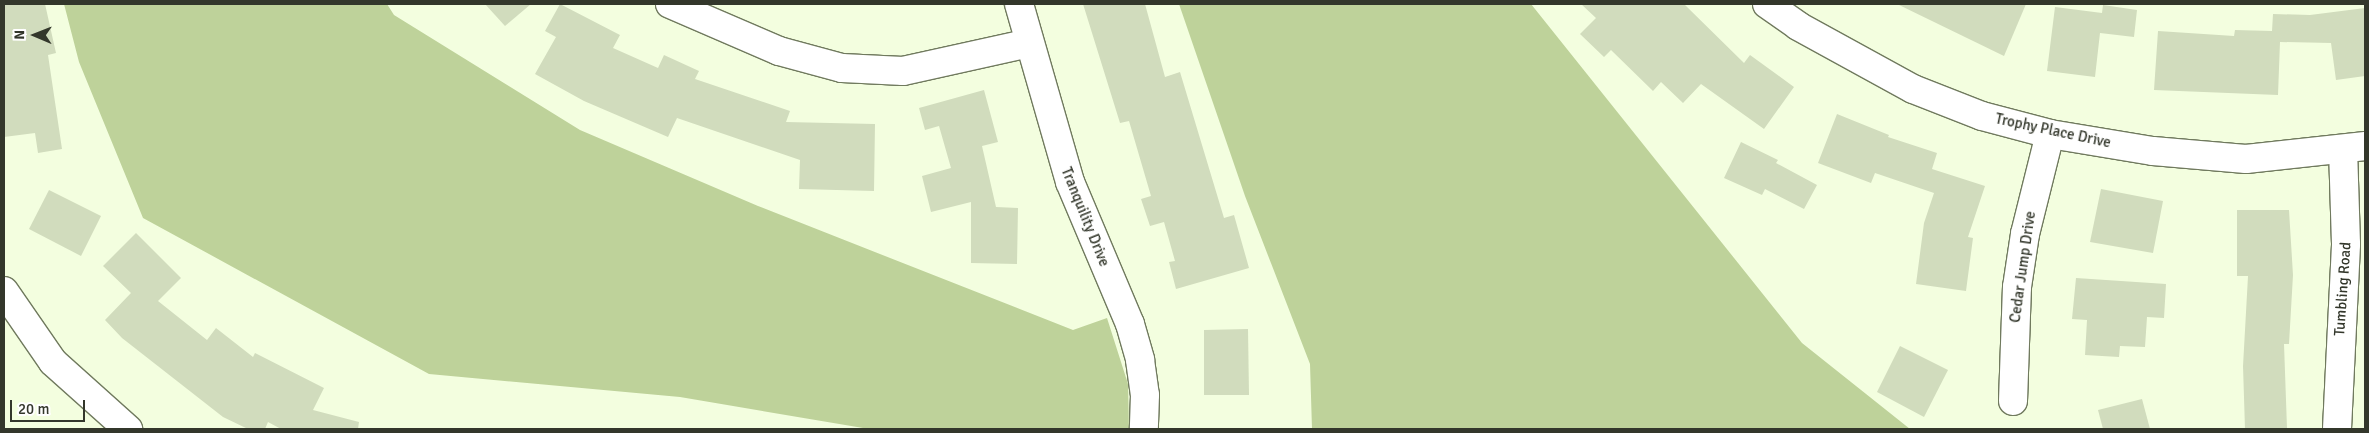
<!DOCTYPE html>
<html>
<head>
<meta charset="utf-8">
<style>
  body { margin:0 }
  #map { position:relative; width:2369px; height:433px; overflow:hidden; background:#f3fedf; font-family:Signika,sans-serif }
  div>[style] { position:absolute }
  .green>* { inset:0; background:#bed29a }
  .building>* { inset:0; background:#d1dcbd }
  .roads { filter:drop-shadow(1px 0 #707a5e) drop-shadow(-1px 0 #707a5e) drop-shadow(0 1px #707a5e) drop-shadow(0 -1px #707a5e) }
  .minor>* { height:28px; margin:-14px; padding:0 14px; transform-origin:14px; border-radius:14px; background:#fff }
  span { translate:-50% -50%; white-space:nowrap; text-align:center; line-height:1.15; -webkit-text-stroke:4px #fff; paint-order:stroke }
  .street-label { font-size:15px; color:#33372b }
  .frame { position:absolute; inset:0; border:5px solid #33372b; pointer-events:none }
  .north { position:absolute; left:10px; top:10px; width:50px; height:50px; -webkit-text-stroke:4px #fff; paint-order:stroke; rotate:271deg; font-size:14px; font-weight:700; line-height:20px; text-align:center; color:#33372b }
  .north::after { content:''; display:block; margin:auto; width:18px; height:22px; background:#33372b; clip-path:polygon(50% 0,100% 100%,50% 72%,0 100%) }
  .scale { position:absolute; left:10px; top:400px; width:75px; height:22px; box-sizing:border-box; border:2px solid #33372b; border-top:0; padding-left:6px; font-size:15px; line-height:18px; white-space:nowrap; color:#33372b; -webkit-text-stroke:4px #fff; paint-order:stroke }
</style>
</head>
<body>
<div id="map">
  <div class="green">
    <div style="clip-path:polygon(64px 4px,387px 4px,394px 15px,580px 130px,758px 206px,1073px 330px,1107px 318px,1128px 384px,1129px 429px,869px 429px,680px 397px,429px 374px,143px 218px,79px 62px)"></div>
    <div style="clip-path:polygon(1179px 4px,1531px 4px,1802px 343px,1910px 429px,1312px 429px,1310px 364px,1245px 196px)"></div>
  </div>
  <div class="building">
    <div style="clip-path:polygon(4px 4px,45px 4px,56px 53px,48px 55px,62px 149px,38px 153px,35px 133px,4px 137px)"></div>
    <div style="clip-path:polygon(485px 4px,531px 4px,505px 26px)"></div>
    <div style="clip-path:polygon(560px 4px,620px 35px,613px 48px,658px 68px,664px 55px,699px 71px,695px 79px,790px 111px,786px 122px,875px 124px,874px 191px,799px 189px,800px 160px,677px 118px,668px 137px,584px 101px,535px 74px,556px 37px,545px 31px)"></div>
    <div style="clip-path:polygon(1083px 4px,1145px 4px,1165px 77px,1180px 72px,1224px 218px,1234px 215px,1249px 268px,1176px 289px,1169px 262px,1175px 261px,1164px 222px,1150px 226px,1141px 199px,1151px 196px,1129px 121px,1120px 123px)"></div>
    <div style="clip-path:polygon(1581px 4px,1684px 4px,1744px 63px,1750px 55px,1794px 87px,1764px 129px,1701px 84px,1683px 103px,1661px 82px,1653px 91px,1611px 50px,1604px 57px,1580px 34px,1596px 18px)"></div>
    <div style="clip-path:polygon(1897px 4px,2026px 4px,2004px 56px)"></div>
    <div style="clip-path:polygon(2103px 5px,2137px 10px,2134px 37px,2100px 33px,2095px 77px,2047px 71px,2055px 7px,2102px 13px)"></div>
    <div style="clip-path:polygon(2365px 8px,2365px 76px,2336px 80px,2331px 43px,2280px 42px,2278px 95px,2154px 90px,2158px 31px,2234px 36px,2235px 30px,2272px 31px,2273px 14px,2310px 15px)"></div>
    <div style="clip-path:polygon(984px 90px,998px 142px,982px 146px,996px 207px,1018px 208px,1017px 264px,971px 263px,971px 202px,931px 212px,922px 176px,951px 168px,939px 126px,925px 130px,919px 108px)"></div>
    <div style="clip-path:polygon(1837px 114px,1889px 135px,1888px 137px,1937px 153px,1932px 169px,1985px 186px,1968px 237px,1973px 238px,1966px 291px,1916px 284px,1924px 223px,1934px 193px,1875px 173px,1871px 183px,1818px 163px)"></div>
    <div style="clip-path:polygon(1741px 142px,1778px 160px,1776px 163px,1817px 185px,1804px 209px,1765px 189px,1762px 195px,1724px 178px)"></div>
    <div style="clip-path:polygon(2101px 189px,2163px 201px,2153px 253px,2090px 242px)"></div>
    <div style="clip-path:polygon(49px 190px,101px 216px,81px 256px,29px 229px)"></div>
    <div style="clip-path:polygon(2237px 210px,2289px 210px,2293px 275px,2289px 344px,2284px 344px,2287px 428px,2245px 429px,2243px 366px,2248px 276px,2237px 276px)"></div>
    <div style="clip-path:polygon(136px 233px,181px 278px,158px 301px,207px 340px,216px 328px,253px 357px,255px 353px,324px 388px,313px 410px,359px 422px,358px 429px,281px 429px,268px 422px,265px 429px,248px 429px,223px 417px,122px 338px,105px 320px,131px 293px,103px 266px)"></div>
    <div style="clip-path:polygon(2076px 278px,2166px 284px,2164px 318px,2147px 317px,2145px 347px,2120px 346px,2119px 357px,2085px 355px,2087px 320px,2072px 319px)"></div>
    <div style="clip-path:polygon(1248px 329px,1249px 395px,1204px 395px,1204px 330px)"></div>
    <div style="clip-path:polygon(1900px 346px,1948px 370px,1924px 417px,1877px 392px)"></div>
    <div style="clip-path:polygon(2142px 399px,2150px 429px,2103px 429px,2098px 410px)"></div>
  </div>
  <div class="roads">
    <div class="minor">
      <div style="left:670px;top:4px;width:119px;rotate:23.3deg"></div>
      <div style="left:779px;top:51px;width:65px;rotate:15.1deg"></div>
      <div style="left:842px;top:68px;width:61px;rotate:2.8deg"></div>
      <div style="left:903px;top:71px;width:129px;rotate:-12.5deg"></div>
      <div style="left:1019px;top:4px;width:185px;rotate:74deg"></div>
      <div style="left:1070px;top:182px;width:154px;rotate:67.1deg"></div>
      <div style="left:1130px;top:324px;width:37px;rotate:74deg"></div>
      <div style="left:1140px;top:360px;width:35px;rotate:82deg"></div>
      <div style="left:1145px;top:395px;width:34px;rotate:92deg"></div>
      <div style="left:1767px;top:4px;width:38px;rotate:35deg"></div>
      <div style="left:1798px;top:26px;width:131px;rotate:28.7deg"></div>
      <div style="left:1913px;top:89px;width:74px;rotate:21.4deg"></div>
      <div style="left:1982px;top:116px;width:70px;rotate:14.8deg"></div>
      <div style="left:2050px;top:134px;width:104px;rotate:9.4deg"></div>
      <div style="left:2153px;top:151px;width:93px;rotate:4.9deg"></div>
      <div style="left:2246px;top:159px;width:120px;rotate:-6.2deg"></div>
      <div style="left:4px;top:291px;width:86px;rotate:55.4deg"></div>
      <div style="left:53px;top:362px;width:101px;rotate:41.8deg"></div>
      <div style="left:2013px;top:401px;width:114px;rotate:-88deg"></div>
      <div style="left:2017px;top:287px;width:54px;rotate:-81.4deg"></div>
      <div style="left:2025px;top:234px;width:103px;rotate:-76deg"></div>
      <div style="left:2337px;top:429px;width:185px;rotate:-87.2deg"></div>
      <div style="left:2346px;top:244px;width:95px;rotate:-91.8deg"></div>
    </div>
  </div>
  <div class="street-label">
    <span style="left:2053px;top:131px;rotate:12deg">Trophy Place Drive</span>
    <span style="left:1085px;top:217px;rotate:68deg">Tranquility Drive</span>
    <span style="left:2023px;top:267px;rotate:-82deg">Cedar Jump Drive</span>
    <span style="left:2343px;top:289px;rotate:-86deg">Tumbling Road</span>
  </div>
  <div class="frame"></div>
  <div class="north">N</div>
  <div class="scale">20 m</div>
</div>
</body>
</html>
